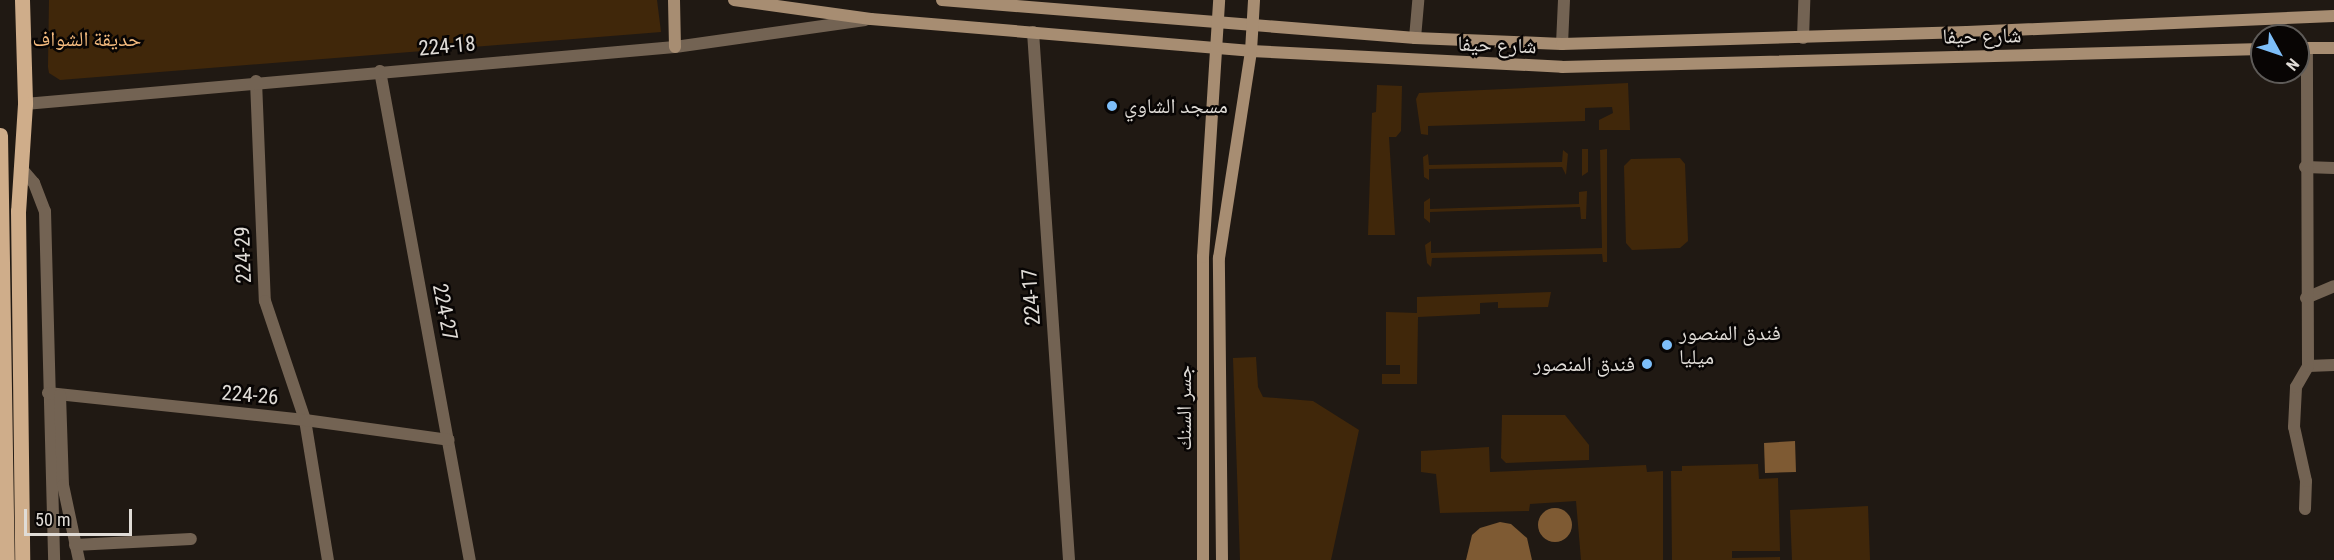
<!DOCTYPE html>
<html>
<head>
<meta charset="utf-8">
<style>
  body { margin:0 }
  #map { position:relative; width:2334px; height:560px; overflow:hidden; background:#201913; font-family:"Roboto Condensed","Noto Naskh Arabic",sans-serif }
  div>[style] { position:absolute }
  .green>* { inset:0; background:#40270a }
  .water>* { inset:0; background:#7e5a33 }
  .round { border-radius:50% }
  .street>* { height:12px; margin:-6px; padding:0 6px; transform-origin:6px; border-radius:6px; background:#736353 }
  .secondary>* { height:12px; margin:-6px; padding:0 6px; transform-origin:6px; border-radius:6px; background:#a78d72 }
  .primary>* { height:15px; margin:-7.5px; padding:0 7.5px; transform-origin:7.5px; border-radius:7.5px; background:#cfad8a }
  .dots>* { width:16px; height:16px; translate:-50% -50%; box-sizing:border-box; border:3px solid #080504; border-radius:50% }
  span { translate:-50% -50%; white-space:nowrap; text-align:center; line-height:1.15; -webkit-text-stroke:5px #080504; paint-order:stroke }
  .street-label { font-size:21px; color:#e0dcd7 }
  .park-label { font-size:21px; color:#f5bb7e }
  .poi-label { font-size:21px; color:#e0dcd7 }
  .left { translate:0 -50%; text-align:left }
  .right { translate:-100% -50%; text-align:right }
  .north { position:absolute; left:2250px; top:24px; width:60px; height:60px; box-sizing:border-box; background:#080504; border:2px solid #5e5b58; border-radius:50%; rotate:130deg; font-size:16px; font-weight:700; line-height:24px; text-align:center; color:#e0dcd7 }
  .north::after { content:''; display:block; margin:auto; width:21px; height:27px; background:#7dbef9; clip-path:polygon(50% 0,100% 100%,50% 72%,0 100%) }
  .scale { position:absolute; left:24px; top:509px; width:108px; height:27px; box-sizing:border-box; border:3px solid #e0dcd7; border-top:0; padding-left:8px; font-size:18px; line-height:21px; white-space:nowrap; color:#e0dcd7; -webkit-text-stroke:4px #080504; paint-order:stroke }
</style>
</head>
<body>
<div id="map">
  <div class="green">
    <div style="clip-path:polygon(49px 0,657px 0,661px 32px,60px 80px,49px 73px,48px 67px)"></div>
    <div style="clip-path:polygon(1628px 83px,1630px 130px,1599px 130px,1599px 120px,1613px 113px,1612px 107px,1585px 108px,1585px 121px,1428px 126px,1428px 135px,1421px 134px,1416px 99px,1419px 93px)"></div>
    <div style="clip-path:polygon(1377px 85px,1402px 86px,1401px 131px,1396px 137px,1389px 137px,1395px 235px,1368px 235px,1372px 113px,1376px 112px)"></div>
    <div style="clip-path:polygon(1582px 149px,1588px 149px,1588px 172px,1582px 176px)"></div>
    <div style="clip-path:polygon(1607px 149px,1607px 262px,1603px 262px,1602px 254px,1432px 258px,1431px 267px,1427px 263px,1425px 245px,1431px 241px,1431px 253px,1602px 248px,1600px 150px)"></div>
    <div style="clip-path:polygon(1563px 150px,1568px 154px,1566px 175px,1562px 167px,1429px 169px,1429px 180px,1424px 177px,1423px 157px,1428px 154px,1429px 165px,1562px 162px)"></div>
    <div style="clip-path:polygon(1680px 158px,1685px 164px,1688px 241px,1680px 248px,1632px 250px,1626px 243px,1624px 166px,1631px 159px)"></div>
    <div style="clip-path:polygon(1587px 191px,1586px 219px,1581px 219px,1580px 207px,1430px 212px,1430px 223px,1424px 218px,1424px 202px,1430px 198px,1430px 209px,1579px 204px,1579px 192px)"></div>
    <div style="clip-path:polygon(1551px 292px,1548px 307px,1498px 308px,1498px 302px,1480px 303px,1480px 314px,1418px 317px,1417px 384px,1382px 384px,1382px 374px,1400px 374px,1400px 365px,1386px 365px,1386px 312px,1417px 313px,1417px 297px)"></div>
    <div style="clip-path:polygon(1256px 357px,1258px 387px,1263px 397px,1313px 401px,1359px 430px,1331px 560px,1240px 560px,1233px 358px)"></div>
    <div style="clip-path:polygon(1502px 415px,1565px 415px,1589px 445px,1589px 460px,1506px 463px,1501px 458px)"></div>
    <div style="clip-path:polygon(1489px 447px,1490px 472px,1646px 465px,1647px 472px,1663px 471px,1663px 560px,1581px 560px,1576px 501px,1530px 504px,1529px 511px,1440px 513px,1436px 474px,1421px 472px,1421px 451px)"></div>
    <div style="clip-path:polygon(1758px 464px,1759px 479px,1778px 478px,1780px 551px,1732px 551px,1732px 558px,1780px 557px,1780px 560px,1672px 560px,1671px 471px,1682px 471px,1682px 466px)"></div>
    <div style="clip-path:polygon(1868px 506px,1870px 560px,1792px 560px,1790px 510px)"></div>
  </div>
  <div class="water">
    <div style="clip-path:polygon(1795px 441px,1796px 472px,1765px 473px,1764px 443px)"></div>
    <div class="round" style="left:1538px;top:508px;width:34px;height:34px"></div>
    <div style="clip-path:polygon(1500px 522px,1511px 524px,1527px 538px,1532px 560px,1466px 560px,1472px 535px,1480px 528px)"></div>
  </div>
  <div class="street">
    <div style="left:1033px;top:32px;width:529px;rotate:86.1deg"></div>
    <div style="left:1415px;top:38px;width:38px;rotate:-85deg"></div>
    <div style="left:1803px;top:38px;width:38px;rotate:-88deg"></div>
    <div style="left:1562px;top:44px;width:44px;rotate:-87.4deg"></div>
    <div style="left:380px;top:71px;width:497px;rotate:79.6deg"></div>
    <div style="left:256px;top:81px;width:220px;rotate:87.7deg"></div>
    <div style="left:265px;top:301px;width:126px;rotate:71.4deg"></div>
    <div style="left:305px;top:420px;width:142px;rotate:80.7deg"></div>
    <div style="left:25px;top:104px;width:652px;rotate:-5.01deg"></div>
    <div style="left:675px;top:47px;width:192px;rotate:-8.1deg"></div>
    <div style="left:2305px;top:167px;width:29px;rotate:2deg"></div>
    <div style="left:21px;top:168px;width:20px;rotate:49deg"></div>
    <div style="left:34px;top:183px;width:30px;rotate:69deg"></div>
    <div style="left:45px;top:211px;width:349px;rotate:88.5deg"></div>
    <div style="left:2306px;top:298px;width:30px;rotate:-23deg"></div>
    <div style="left:2308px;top:366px;width:26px;rotate:-2deg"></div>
    <div style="left:48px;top:393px;width:258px;rotate:6deg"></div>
    <div style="left:305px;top:420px;width:145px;rotate:7.9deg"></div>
    <div style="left:60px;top:395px;width:90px;rotate:88.1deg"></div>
    <div style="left:63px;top:485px;width:77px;rotate:78deg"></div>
    <div style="left:2305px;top:509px;width:28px;rotate:-88deg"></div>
    <div style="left:2306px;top:481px;width:55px;rotate:-102.5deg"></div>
    <div style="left:2294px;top:427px;width:40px;rotate:-87.1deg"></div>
    <div style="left:2296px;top:387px;width:24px;rotate:-60deg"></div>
    <div style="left:2308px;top:366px;width:318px;rotate:-90.2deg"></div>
    <div style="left:75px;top:545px;width:116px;rotate:-3deg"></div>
  </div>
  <div class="secondary">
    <div style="left:674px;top:0;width:47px;rotate:88.8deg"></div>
    <div style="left:734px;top:0;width:138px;rotate:7.9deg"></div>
    <div style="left:871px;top:19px;width:381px;rotate:4.8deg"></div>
    <div style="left:1251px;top:51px;width:311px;rotate:2.9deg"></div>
    <div style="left:1562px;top:67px;width:700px;rotate:-1.47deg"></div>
    <div style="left:942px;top:0;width:475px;rotate:4.6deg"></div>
    <div style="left:1415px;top:38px;width:147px;rotate:2.3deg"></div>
    <div style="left:1562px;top:44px;width:405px;rotate:-1.7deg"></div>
    <div style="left:1967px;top:32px;width:367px;rotate:-2.5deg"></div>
    <div style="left:2298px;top:48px;width:36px"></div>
    <div style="left:1203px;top:560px;width:303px;rotate:-90deg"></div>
    <div style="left:1203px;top:257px;width:257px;rotate:-86.4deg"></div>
    <div style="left:1222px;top:560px;width:302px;rotate:-90.6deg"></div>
    <div style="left:1219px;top:258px;width:209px;rotate:-81.2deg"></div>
    <div style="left:1251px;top:51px;width:51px;rotate:-86.6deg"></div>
  </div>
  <div class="primary">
    <div style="left:22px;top:0;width:104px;rotate:88.3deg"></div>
    <div style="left:25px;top:104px;width:107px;rotate:93.7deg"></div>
    <div style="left:18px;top:211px;width:349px;rotate:89.3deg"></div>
    <div style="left:0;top:135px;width:425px;rotate:89.1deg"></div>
  </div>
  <div class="dots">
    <div style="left:1112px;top:106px;background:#7dbef9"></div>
    <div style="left:1667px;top:345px;background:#7dbef9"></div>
    <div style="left:1647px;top:364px;background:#7dbef9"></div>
  </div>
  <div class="street-label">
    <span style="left:1982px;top:36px;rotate:-1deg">شارع حيفا</span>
    <span style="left:1497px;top:45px;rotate:2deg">شارع حيفا</span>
    <span style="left:447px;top:46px;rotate:-5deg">224-18</span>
    <span style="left:243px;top:255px;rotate:-92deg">224-29</span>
    <span style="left:1031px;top:297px;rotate:-94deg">224-17</span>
    <span style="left:445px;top:312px;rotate:79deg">224-27</span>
    <span style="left:250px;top:395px;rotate:5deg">224-26</span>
    <span style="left:1184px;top:408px;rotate:-90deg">جسر السنك</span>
  </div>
  <div class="park-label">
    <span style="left:87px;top:39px">حديقة الشواف</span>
  </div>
  <div class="poi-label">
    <span class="left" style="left:1124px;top:106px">مسجد الشاوي</span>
    <span class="left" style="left:1679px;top:345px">فندق المنصور<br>ميليا</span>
    <span class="right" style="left:1635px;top:364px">فندق المنصور</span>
  </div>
  <div class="north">N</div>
  <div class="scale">50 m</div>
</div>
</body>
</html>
